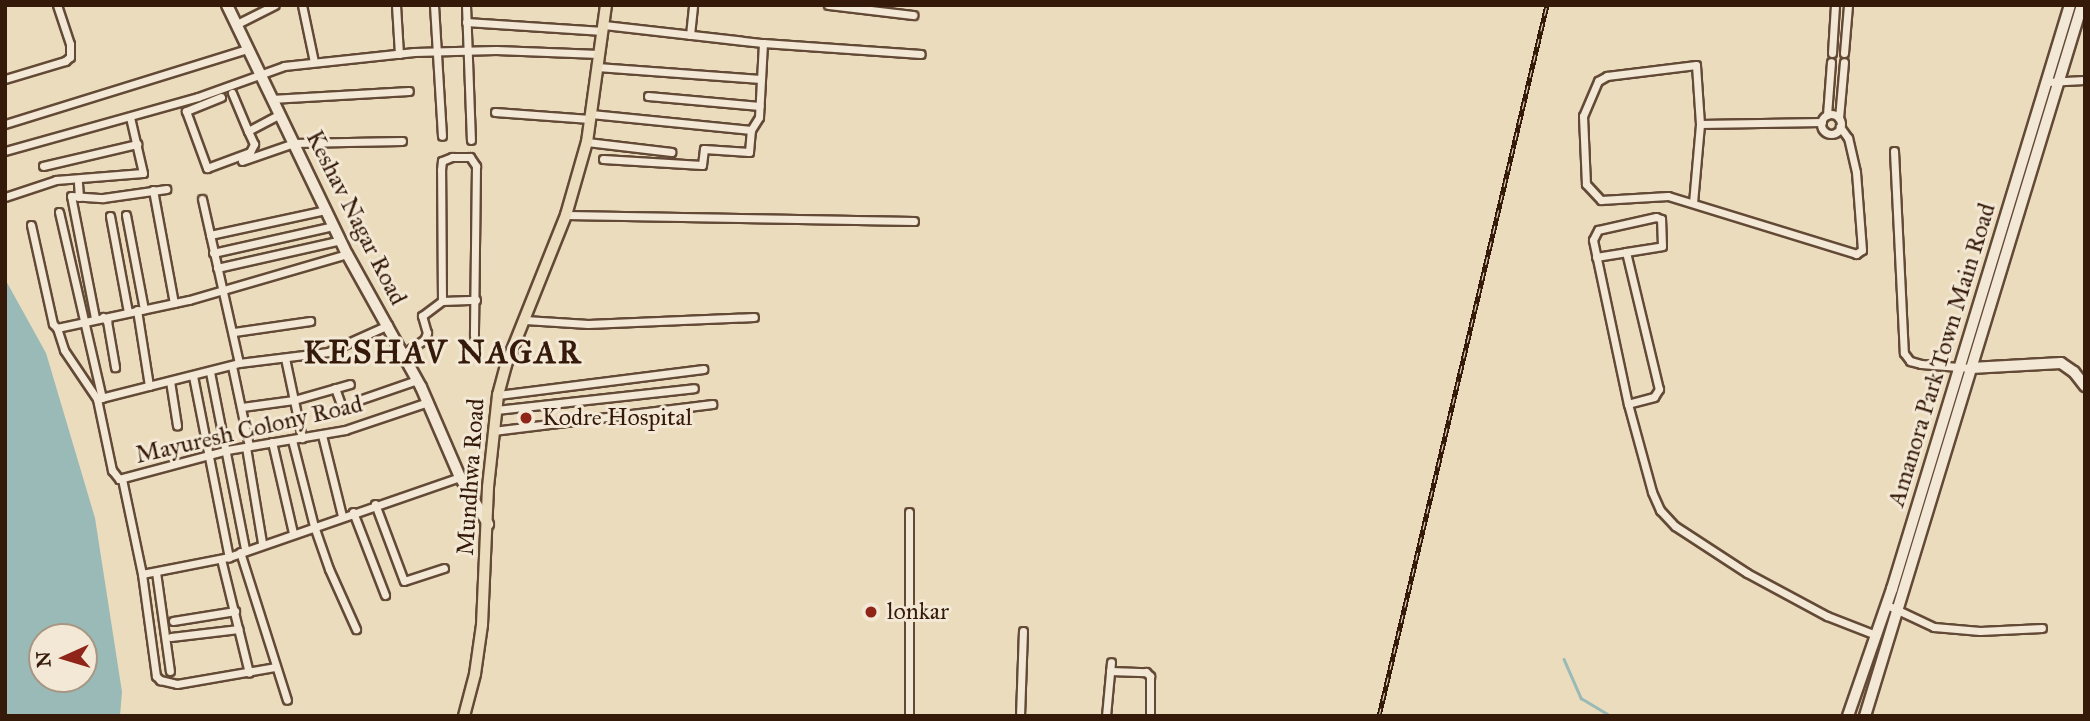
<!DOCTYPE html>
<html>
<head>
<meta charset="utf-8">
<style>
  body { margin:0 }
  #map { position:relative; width:2090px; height:721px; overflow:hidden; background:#ecdcbe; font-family:"IM FELL Great Primer",serif }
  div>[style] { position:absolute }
  .water>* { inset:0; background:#99bab6 }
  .stream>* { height:2.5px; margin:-1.25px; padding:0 1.25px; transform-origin:1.25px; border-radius:1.25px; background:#99bab6 }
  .roads { filter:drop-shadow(2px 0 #634a36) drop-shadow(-2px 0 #634a36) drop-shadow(0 2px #634a36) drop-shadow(0 -2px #634a36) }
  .street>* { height:7px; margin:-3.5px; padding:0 3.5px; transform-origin:3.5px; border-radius:3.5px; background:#f3e8d5 }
  .street>.ring { margin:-3.5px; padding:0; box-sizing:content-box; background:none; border:7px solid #f3e8d5; border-radius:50% }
  .secondary>* { height:10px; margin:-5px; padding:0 5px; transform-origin:5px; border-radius:5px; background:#f3e8d5 }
  .primary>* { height:10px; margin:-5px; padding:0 5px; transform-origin:5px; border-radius:5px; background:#ecdcbe }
  .rail>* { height:5px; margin-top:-2.5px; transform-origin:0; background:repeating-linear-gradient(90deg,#f3e8d5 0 8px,#351a09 0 16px); box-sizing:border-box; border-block:2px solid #351a09 }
  .dots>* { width:19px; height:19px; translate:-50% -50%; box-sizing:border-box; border:4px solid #f3e8d5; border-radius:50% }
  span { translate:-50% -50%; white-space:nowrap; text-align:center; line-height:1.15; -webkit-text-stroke:6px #f3e8d5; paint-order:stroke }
  .street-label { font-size:24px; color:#351a09 }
  .poi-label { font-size:24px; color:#351a09 }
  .left { translate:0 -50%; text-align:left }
  .district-label { font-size:32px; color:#351a09; font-weight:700; letter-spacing:2px }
  .frame { position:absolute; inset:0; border:7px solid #351a09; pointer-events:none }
  .north { position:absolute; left:28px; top:623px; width:70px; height:70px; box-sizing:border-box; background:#f3e8d5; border:2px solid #a79683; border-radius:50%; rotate:266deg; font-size:19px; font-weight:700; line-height:28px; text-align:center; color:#351a09 }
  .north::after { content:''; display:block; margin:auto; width:24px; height:32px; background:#8f2418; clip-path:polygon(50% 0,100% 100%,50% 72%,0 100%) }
</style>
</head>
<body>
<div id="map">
  <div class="water">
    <div style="clip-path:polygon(evenodd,5px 279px,46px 353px,95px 518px,122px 692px,120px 716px,5px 716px,5px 279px,42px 637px,84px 637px,84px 679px,42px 679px,42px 637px)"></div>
  </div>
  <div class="stream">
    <div style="left:1564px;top:659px;width:43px;rotate:66.4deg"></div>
    <div style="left:1581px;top:698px;width:35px;rotate:31deg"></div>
  </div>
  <div class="roads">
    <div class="street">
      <div style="left:302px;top:5px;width:58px;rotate:78.1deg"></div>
      <div style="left:396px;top:5px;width:49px;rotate:86.5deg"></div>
      <div style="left:434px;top:5px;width:131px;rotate:86.5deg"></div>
      <div style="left:466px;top:5px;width:135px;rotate:87.9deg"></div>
      <div style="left:828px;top:5px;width:86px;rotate:6.7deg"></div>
      <div style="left:466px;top:22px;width:137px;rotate:3.8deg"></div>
      <div style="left:237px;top:24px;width:42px;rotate:-26.6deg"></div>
      <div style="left:604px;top:25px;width:160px;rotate:6.5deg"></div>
      <div style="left:763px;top:43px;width:158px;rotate:4deg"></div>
      <div style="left:690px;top:35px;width:30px;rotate:-84deg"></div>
      <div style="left:1832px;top:53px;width:48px;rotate:-86.4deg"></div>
      <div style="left:1844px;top:53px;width:48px;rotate:-85.2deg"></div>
      <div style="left:597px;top:67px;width:164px;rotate:4.2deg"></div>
      <div style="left:5px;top:79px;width:63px;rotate:-16.7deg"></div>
      <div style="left:65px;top:61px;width:6px;rotate:-39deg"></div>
      <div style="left:70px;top:57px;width:13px;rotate:-90deg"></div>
      <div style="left:70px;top:44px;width:41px;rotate:-108.4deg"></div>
      <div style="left:2046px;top:82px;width:39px;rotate:-3deg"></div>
      <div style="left:232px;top:93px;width:41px;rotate:67.2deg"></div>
      <div style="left:248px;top:131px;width:34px;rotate:-28deg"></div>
      <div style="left:648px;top:96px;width:112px;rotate:5.1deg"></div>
      <div style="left:221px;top:97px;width:38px;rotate:158deg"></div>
      <div style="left:186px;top:111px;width:61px;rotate:69.8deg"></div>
      <div style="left:207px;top:168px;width:46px;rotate:-20.4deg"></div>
      <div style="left:250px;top:152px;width:9px;rotate:-63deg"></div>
      <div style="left:254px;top:144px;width:14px;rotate:-115deg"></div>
      <div style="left:271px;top:99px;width:138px;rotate:-3.3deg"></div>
      <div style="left:495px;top:112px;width:95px;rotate:4.2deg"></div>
      <div style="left:591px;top:114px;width:161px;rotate:5.7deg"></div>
      <div style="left:751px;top:130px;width:15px;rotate:-58deg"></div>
      <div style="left:759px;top:117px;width:74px;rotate:-86.9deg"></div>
      <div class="ring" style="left:1821px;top:114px;width:13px;height:13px"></div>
      <div style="left:1827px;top:115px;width:53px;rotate:-85.7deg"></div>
      <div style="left:1839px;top:118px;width:56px;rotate:-84.9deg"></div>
      <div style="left:5px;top:124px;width:253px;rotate:-17.2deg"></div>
      <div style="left:1700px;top:124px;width:122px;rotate:-0.9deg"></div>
      <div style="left:587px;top:142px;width:85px;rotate:6.8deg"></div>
      <div style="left:5px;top:151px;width:200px;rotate:-15.6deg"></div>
      <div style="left:198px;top:97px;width:91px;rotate:-19.8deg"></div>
      <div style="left:284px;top:66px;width:131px;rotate:-6.1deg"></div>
      <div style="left:414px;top:52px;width:82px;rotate:-1.4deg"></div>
      <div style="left:496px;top:50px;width:103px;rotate:2.2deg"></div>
      <div style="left:1894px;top:151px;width:202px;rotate:87.2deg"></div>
      <div style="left:1904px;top:353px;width:10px;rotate:53deg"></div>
      <div style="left:1910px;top:361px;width:11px;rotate:15deg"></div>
      <div style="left:1921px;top:364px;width:50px;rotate:4.6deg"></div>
      <div style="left:603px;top:159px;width:99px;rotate:3.5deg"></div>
      <div style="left:702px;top:165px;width:16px;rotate:-83deg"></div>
      <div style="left:704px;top:149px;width:45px;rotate:3.8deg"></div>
      <div style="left:749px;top:152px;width:22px;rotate:-85deg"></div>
      <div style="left:242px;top:161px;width:55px;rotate:-19.1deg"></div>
      <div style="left:294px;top:143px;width:108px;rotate:-1.1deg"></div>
      <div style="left:43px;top:166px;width:97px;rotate:-13.2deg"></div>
      <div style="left:78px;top:183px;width:14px;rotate:86deg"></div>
      <div style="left:153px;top:190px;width:115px;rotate:79.5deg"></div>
      <div style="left:5px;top:197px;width:54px;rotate:-18.4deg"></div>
      <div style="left:56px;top:180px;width:87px;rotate:-4.6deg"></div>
      <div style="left:143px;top:173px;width:57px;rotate:-103.1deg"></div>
      <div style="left:202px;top:199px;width:168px;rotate:77.3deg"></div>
      <div style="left:1693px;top:203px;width:79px;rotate:-84.9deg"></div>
      <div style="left:1700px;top:124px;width:59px;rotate:-93.9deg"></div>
      <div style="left:1696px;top:65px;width:90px;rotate:173deg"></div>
      <div style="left:1607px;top:76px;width:10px;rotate:151deg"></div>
      <div style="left:1598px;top:81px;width:38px;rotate:113deg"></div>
      <div style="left:1583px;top:116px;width:68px;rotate:87.5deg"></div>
      <div style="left:1586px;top:184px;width:22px;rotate:47deg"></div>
      <div style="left:1601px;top:200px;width:67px;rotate:-3.4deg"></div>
      <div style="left:1668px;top:196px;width:197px;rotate:17.1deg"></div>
      <div style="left:1856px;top:254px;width:7px;rotate:-34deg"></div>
      <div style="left:1862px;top:250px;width:78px;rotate:-94.4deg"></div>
      <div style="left:1856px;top:172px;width:35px;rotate:-103deg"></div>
      <div style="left:1848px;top:138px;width:14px;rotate:-126deg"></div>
      <div style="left:59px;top:212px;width:191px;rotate:77deg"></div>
      <div style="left:126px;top:215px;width:96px;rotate:79.2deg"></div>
      <div style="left:566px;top:215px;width:348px;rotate:1deg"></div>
      <div style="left:110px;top:216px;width:98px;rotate:79.4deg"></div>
      <div style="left:31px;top:225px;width:101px;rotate:77.5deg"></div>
      <div style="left:53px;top:324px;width:6px;rotate:45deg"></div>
      <div style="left:57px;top:328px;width:135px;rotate:-12deg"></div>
      <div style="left:189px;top:300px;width:165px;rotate:-16.2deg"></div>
      <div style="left:210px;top:235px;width:119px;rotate:-12.2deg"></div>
      <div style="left:1626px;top:252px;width:36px;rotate:-9deg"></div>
      <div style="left:1662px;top:246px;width:27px;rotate:-92deg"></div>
      <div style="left:1661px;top:219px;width:5px;rotate:-158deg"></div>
      <div style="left:1656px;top:217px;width:59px;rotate:167.4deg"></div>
      <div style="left:1598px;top:230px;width:11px;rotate:117deg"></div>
      <div style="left:1593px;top:240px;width:168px;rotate:78deg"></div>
      <div style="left:1628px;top:404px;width:91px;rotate:74.7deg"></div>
      <div style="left:1652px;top:492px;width:20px;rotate:66deg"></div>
      <div style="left:1660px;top:510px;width:22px;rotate:47deg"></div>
      <div style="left:1675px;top:526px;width:86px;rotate:33.1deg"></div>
      <div style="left:1747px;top:573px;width:91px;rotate:28.3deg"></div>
      <div style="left:1827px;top:616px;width:53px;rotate:21.2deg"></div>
      <div style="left:213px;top:253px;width:124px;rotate:-12.6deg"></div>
      <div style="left:1596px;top:257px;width:30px;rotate:-9deg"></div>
      <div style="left:1626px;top:252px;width:141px;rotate:76.5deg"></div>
      <div style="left:1659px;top:389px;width:9px;rotate:122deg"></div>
      <div style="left:1654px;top:397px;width:27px;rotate:165deg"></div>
      <div style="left:217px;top:268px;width:127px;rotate:-12.7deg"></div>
      <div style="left:442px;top:301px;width:34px;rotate:-2deg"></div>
      <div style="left:137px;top:310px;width:77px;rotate:81deg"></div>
      <div style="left:103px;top:317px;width:6px;rotate:45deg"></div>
      <div style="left:107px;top:321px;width:47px;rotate:80.1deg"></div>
      <div style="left:95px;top:318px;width:124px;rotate:-101.1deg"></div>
      <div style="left:71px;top:196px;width:32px;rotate:4deg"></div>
      <div style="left:103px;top:198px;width:64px;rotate:-8.1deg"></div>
      <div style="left:525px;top:320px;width:63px;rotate:3.6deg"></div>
      <div style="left:588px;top:324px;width:166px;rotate:-2.4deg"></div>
      <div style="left:57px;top:328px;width:23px;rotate:72deg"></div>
      <div style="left:64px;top:350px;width:59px;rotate:56deg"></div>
      <div style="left:97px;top:399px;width:73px;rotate:78.1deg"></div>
      <div style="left:112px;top:470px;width:11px;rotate:52deg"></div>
      <div style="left:119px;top:479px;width:112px;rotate:-15deg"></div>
      <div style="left:227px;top:450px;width:120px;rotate:-9.6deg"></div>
      <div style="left:345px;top:430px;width:88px;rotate:-18.6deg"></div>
      <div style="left:234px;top:332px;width:77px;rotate:-8.2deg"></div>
      <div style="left:403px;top:354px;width:25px;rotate:-34deg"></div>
      <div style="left:424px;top:340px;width:8px;rotate:-67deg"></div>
      <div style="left:427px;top:333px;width:18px;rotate:-106deg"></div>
      <div style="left:422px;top:316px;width:25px;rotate:-37deg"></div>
      <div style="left:442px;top:301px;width:131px;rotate:-90.4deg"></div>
      <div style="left:441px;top:170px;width:9px;rotate:-84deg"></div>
      <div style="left:442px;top:161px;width:11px;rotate:-22deg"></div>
      <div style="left:452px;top:157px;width:18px"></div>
      <div style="left:470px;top:157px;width:11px;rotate:56deg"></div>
      <div style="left:476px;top:166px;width:169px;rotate:90.7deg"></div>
      <div style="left:285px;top:358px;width:82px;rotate:78deg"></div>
      <div style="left:232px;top:366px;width:82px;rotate:78deg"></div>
      <div style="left:210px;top:372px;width:180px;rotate:78.8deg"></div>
      <div style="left:193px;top:376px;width:185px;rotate:78.8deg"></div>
      <div style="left:170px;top:381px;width:45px;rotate:81deg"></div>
      <div style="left:335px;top:388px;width:15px;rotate:70deg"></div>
      <div style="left:498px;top:395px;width:207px;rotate:-7.2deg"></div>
      <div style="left:97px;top:399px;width:146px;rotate:-14.2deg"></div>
      <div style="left:239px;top:363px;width:90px;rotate:-7deg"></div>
      <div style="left:328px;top:352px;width:66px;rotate:-24.2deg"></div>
      <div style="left:359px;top:400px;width:61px;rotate:-19deg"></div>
      <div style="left:242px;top:407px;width:52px;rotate:-7.7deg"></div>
      <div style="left:294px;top:400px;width:58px;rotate:-15.9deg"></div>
      <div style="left:496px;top:410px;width:199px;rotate:-6.3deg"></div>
      <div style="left:493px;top:431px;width:221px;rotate:-7deg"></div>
      <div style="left:322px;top:435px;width:83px;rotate:76.1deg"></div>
      <div style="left:292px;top:440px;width:89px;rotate:75.7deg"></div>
      <div style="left:314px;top:526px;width:46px;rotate:70.8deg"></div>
      <div style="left:329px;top:569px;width:66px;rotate:65.8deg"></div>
      <div style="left:272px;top:442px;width:93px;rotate:77deg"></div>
      <div style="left:246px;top:447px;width:97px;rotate:80.5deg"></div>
      <div style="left:122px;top:479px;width:97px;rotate:78.1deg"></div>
      <div style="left:142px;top:574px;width:103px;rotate:82.2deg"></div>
      <div style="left:156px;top:676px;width:6px;rotate:45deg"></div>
      <div style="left:160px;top:680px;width:17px;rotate:13deg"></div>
      <div style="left:177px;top:684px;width:99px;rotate:-9.8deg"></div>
      <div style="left:375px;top:504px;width:82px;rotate:69.4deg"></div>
      <div style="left:404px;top:581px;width:42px;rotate:-18deg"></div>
      <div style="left:353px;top:512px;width:89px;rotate:68.9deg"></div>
      <div style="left:909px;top:512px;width:204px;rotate:90deg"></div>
      <div style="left:240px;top:552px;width:155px;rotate:72.4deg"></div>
      <div style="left:221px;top:559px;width:117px;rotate:76.2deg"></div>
      <div style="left:156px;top:572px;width:100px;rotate:82deg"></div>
      <div style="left:142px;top:574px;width:89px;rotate:-11.1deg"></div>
      <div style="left:229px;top:557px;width:244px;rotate:-19.1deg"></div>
      <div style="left:1887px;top:605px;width:52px;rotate:25.1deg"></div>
      <div style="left:1934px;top:627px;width:46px;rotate:5deg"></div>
      <div style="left:1980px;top:631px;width:62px;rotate:-2.8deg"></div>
      <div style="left:173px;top:621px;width:63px;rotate:-9.2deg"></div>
      <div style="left:171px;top:637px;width:68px;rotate:-6.7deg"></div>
      <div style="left:1110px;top:671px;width:36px;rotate:2deg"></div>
      <div style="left:1146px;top:672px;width:6px;rotate:45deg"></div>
      <div style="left:1150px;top:676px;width:40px;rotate:90deg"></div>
      <div style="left:1020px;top:716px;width:85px;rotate:-88deg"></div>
      <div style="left:1106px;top:716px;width:54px;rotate:-84.7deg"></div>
    </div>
    <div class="secondary">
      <div style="left:227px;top:5px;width:276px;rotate:64.3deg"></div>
      <div style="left:347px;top:254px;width:152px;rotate:60.9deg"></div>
      <div style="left:421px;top:387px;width:98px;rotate:66.6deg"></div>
      <div style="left:460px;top:477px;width:55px;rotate:59.2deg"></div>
      <div style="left:1971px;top:368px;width:90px;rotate:-3.2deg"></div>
      <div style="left:2061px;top:363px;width:16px;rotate:35deg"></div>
      <div style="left:2074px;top:372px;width:18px;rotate:52deg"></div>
      <div style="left:1848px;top:716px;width:134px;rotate:-70.9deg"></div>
      <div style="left:1892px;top:589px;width:611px;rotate:-73.05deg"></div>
      <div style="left:1865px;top:716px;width:743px;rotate:-73.03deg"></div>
    </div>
    <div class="primary">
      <div style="left:464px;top:716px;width:43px;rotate:-75.3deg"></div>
      <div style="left:475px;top:674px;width:49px;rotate:-81.9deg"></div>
      <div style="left:482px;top:625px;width:138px;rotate:-87.5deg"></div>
      <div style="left:488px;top:487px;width:93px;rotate:-83.8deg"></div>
      <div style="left:498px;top:395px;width:31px;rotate:-75deg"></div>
      <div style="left:506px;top:365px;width:162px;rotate:-68.2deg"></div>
      <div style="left:566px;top:215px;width:76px;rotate:-74deg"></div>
      <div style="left:587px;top:142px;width:138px;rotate:-82.1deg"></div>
    </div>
  </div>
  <div class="rail">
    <div style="left:1379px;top:716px;width:731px;rotate:-76.71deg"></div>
  </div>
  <div class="dots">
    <div style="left:526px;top:418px;background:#8f2418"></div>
    <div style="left:871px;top:612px;background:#8f2418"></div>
  </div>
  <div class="street-label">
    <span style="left:356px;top:218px;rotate:63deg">Keshav Nagar Road</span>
    <span style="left:1942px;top:355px;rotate:-73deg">Amanora Park Town Main Road</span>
    <span style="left:249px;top:430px;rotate:-13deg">Mayuresh Colony Road</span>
    <span style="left:471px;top:477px;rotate:-86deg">Mundhwa Road</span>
  </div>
  <div class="poi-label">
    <span class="left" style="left:542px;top:418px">Kodre Hospital</span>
    <span class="left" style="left:887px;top:612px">lonkar</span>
  </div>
  <div class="district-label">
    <span style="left:443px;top:353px">KESHAV NAGAR</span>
  </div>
  <div class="frame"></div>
  <div class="north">N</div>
</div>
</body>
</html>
